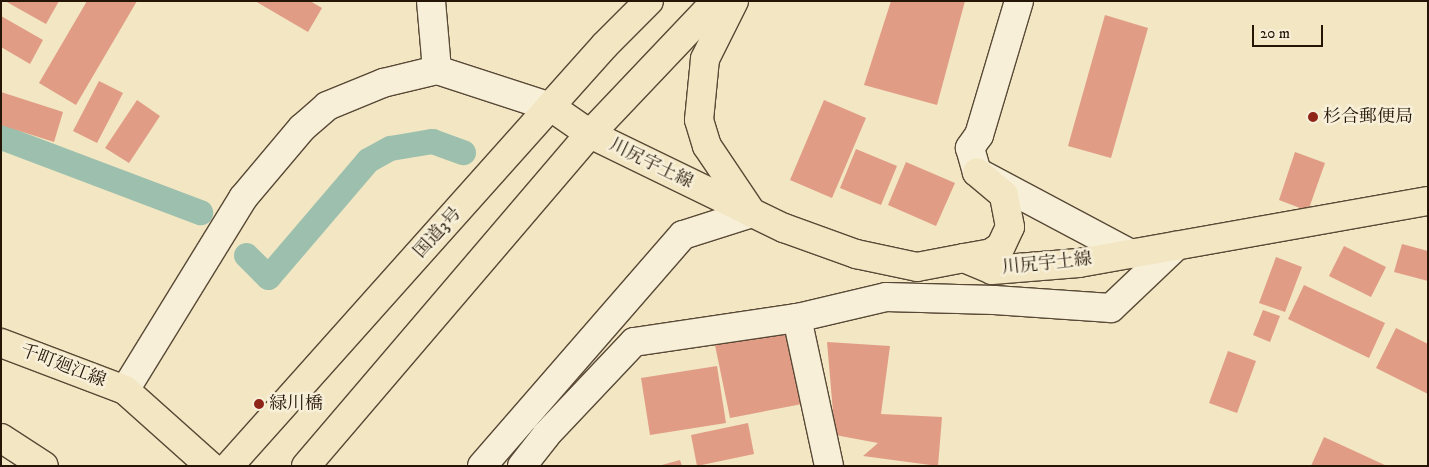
<!DOCTYPE html>
<html>
<head>
<meta charset="utf-8">
<style>
  body { margin:0 }
  #map { position:relative; width:1429px; height:467px; overflow:hidden; background:#f2e6c3; font-family:"IM FELL DW Pica","Noto Serif JP",serif }
  div>[style] { position:absolute }
  .canal>* { height:25px; margin:-12.5px; padding:0 12.5px; transform-origin:12.5px; border-radius:12.5px; background:#9cc0ad }
  .building>* { inset:0; background:#e19c85 }
  .roads { filter:drop-shadow(1px 0 #584936) drop-shadow(-1px 0 #584936) drop-shadow(0 1px #584936) drop-shadow(0 -1px #584936) }
  .minor>* { height:28px; margin:-14px; padding:0 14px; transform-origin:14px; border-radius:14px; background:#f7efd8 }
  .major>* { height:28px; margin:-14px; padding:0 14px; transform-origin:14px; border-radius:14px; background:#f2e6c3 }
  .highway>* { height:28px; margin:-14px; padding:0 14px; transform-origin:14px; border-radius:14px; background:#f2e6c3 }
  .dots>* { width:14px; height:14px; translate:-50% -50%; box-sizing:border-box; border:2px solid #f7efd8; border-radius:50% }
  span { translate:-50% -50%; white-space:nowrap; text-align:center; line-height:1.15; -webkit-text-stroke:5px #f7efd8; paint-order:stroke }
  .poi-label { font-size:18px; color:#241507 }
  .left { translate:0 -50%; text-align:left }
  .street-label { font-size:18px; color:#241507 }
  .frame { position:absolute; inset:0; border:2px solid #241507; pointer-events:none }
  .scale { position:absolute; left:1252px; top:25px; width:71px; height:22px; box-sizing:border-box; border:2px solid #241507; border-top:0; padding-left:6px; font-size:15px; line-height:18px; white-space:nowrap; color:#241507; -webkit-text-stroke:4px #f7efd8; paint-order:stroke }
</style>
</head>
<body>
<div id="map">
  <div class="canal">
    <div style="left:1px;top:137px;width:213px;rotate:20.7deg"></div>
    <div style="left:246px;top:255px;width:31px;rotate:45deg"></div>
    <div style="left:268px;top:277px;width:154px;rotate:-49.5deg"></div>
    <div style="left:368px;top:160px;width:25px;rotate:-29deg"></div>
    <div style="left:390px;top:148px;width:43px;rotate:-9.5deg"></div>
    <div style="left:432px;top:141px;width:33px;rotate:20deg"></div>
  </div>
  <div class="building">
    <div style="clip-path:polygon(5px 1px,59px 1px,46px 24px)"></div>
    <div style="clip-path:polygon(87px 1px,137px 1px,76px 105px,39px 83px)"></div>
    <div style="clip-path:polygon(255px 1px,310px 1px,322px 8px,308px 32px)"></div>
    <div style="clip-path:polygon(891px 1px,965px 1px,937px 105px,864px 85px)"></div>
    <div style="clip-path:polygon(1105px 15px,1148px 28px,1111px 158px,1068px 146px)"></div>
    <div style="clip-path:polygon(1px 16px,43px 40px,30px 64px,1px 47px)"></div>
    <div style="clip-path:polygon(99px 81px,123px 93px,97px 143px,73px 131px)"></div>
    <div style="clip-path:polygon(1px 92px,63px 112px,54px 142px,1px 125px)"></div>
    <div style="clip-path:polygon(137px 100px,160px 116px,129px 163px,105px 148px)"></div>
    <div style="clip-path:polygon(824px 100px,866px 118px,832px 198px,790px 180px)"></div>
    <div style="clip-path:polygon(856px 149px,897px 166px,881px 205px,840px 188px)"></div>
    <div style="clip-path:polygon(1295px 152px,1325px 163px,1308px 211px,1279px 200px)"></div>
    <div style="clip-path:polygon(906px 162px,955px 183px,936px 226px,888px 205px)"></div>
    <div style="clip-path:polygon(1402px 244px,1428px 251px,1428px 281px,1394px 272px)"></div>
    <div style="clip-path:polygon(1344px 246px,1386px 267px,1371px 297px,1329px 276px)"></div>
    <div style="clip-path:polygon(1276px 257px,1302px 267px,1285px 312px,1259px 303px)"></div>
    <div style="clip-path:polygon(1304px 285px,1385px 323px,1369px 358px,1288px 319px)"></div>
    <div style="clip-path:polygon(1263px 310px,1280px 316px,1270px 342px,1253px 335px)"></div>
    <div style="clip-path:polygon(1396px 328px,1428px 344px,1428px 394px,1376px 368px)"></div>
    <div style="clip-path:polygon(792px 330px,807px 403px,730px 418px,715px 345px)"></div>
    <div style="clip-path:polygon(827px 342px,890px 346px,881px 414px,942px 417px,938px 466px,863px 456px,878px 443px,835px 435px)"></div>
    <div style="clip-path:polygon(1228px 351px,1256px 361px,1237px 413px,1209px 403px)"></div>
    <div style="clip-path:polygon(717px 366px,726px 423px,650px 435px,641px 378px)"></div>
    <div style="clip-path:polygon(748px 423px,754px 454px,697px 466px,691px 435px)"></div>
    <div style="clip-path:polygon(1324px 437px,1387px 466px,1311px 466px)"></div>
    <div style="clip-path:polygon(680px 460px,682px 466px,662px 466px,662px 465px)"></div>
  </div>
  <div class="roads">
    <div class="minor">
      <div style="left:431px;top:1px;width:69px;rotate:85deg"></div>
      <div style="left:1019px;top:1px;width:140px;rotate:106.6deg"></div>
      <div style="left:979px;top:135px;width:16px;rotate:125deg"></div>
      <div style="left:970px;top:148px;width:25px;rotate:74deg"></div>
      <div style="left:977px;top:172px;width:174px;rotate:28deg"></div>
      <div style="left:797px;top:318px;width:151px;rotate:77.8deg"></div>
      <div style="left:125px;top:390px;width:225px;rotate:-58.4deg"></div>
      <div style="left:243px;top:198px;width:92px;rotate:-49.9deg"></div>
      <div style="left:302px;top:128px;width:33px;rotate:-41deg"></div>
      <div style="left:327px;top:106px;width:61px;rotate:-22.3deg"></div>
      <div style="left:383px;top:83px;width:56px;rotate:-13.5deg"></div>
      <div style="left:437px;top:70px;width:120px;rotate:18deg"></div>
      <div style="left:482px;top:466px;width:306px;rotate:-49deg"></div>
      <div style="left:683px;top:235px;width:72px;rotate:-17.7deg"></div>
      <div style="left:522px;top:466px;width:39px;rotate:-52deg"></div>
      <div style="left:546px;top:435px;width:128px;rotate:-46.6deg"></div>
      <div style="left:634px;top:342px;width:165px;rotate:-8.4deg"></div>
      <div style="left:797px;top:318px;width:91px;rotate:-13.3deg"></div>
      <div style="left:886px;top:297px;width:108px;rotate:1.6deg"></div>
      <div style="left:994px;top:300px;width:117px;rotate:3.9deg"></div>
      <div style="left:1111px;top:308px;width:90px;rotate:-43.6deg"></div>
    </div>
    <div class="major">
      <div style="left:551px;top:107px;width:47px;rotate:34.7deg"></div>
      <div style="left:590px;top:134px;width:216px;rotate:25.9deg"></div>
      <div style="left:784px;top:228px;width:77px;rotate:19.9deg"></div>
      <div style="left:856px;top:254px;width:62px;rotate:12deg"></div>
      <div style="left:917px;top:267px;width:48px;rotate:-10.8deg"></div>
      <div style="left:964px;top:258px;width:30px;rotate:23deg"></div>
      <div style="left:992px;top:270px;width:87px;rotate:-4.6deg"></div>
      <div style="left:1079px;top:263px;width:354px;rotate:-10.1deg"></div>
      <div style="left:964px;top:258px;width:27px;rotate:-10deg"></div>
      <div style="left:991px;top:253px;width:12px;rotate:-35deg"></div>
      <div style="left:1001px;top:246px;width:21px;rotate:-65deg"></div>
      <div style="left:1010px;top:227px;width:33px;rotate:-101deg"></div>
      <div style="left:1004px;top:195px;width:35px;rotate:-140deg"></div>
      <div style="left:1px;top:343px;width:133px;rotate:20.8deg"></div>
      <div style="left:125px;top:390px;width:114px;rotate:41.8deg"></div>
      <div style="left:1px;top:438px;width:51px;rotate:33.1deg"></div>
    </div>
    <div class="highway">
      <div style="left:734px;top:1px;width:65px;rotate:116.6deg"></div>
      <div style="left:705px;top:59px;width:61px;rotate:95.6deg"></div>
      <div style="left:699px;top:120px;width:27px;rotate:73deg"></div>
      <div style="left:707px;top:146px;width:81px;rotate:56.1deg"></div>
      <div style="left:229px;top:466px;width:564px;rotate:-48.23deg"></div>
      <div style="left:605px;top:45px;width:62px;rotate:-45deg"></div>
      <div style="left:306px;top:466px;width:437px;rotate:-49.5deg"></div>
      <div style="left:590px;top:134px;width:183px;rotate:-46.5deg"></div>
    </div>
  </div>
  <div class="dots">
    <div style="left:1313px;top:117px;background:#8f2418"></div>
    <div style="left:259px;top:404px;background:#8f2418"></div>
  </div>
  <div class="poi-label">
    <span class="left" style="left:1323px;top:117px">杉合郵便局</span>
    <span class="left" style="left:269px;top:404px">緑川橋</span>
  </div>
  <div class="street-label">
    <span style="left:651px;top:164px;rotate:26deg">川尻宇土線</span>
    <span style="left:438px;top:233px;rotate:-48deg">国道3号</span>
    <span style="left:1047px;top:264px;rotate:-6deg">川尻宇土線</span>
    <span style="left:63px;top:366px;rotate:21deg">千町廻江線</span>
  </div>
  <div class="frame"></div>
  <div class="scale">20 m</div>
</div>
</body>
</html>
